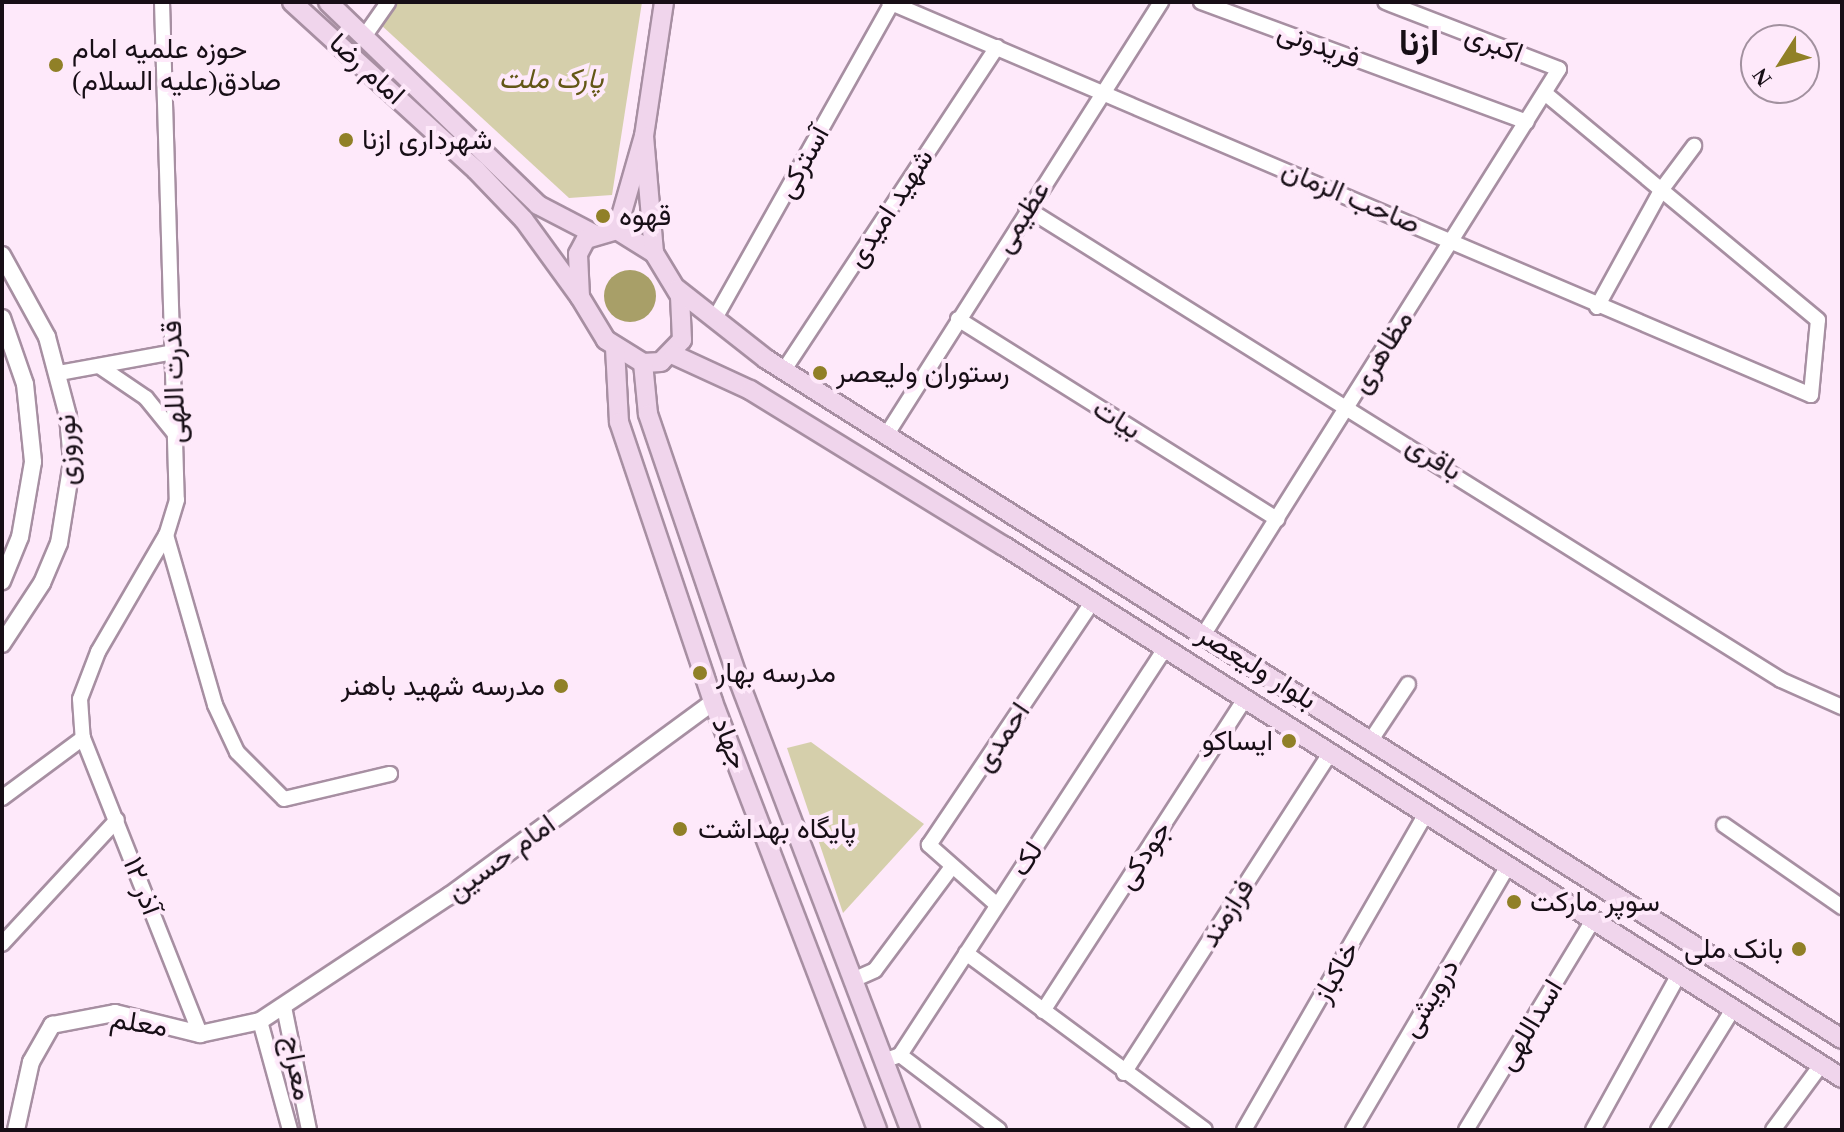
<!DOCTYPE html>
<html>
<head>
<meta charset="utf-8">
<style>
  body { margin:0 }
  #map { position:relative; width:1844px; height:1132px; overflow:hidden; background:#fee9fa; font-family:"Times New Roman",Vazirmatn,serif }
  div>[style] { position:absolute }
  .green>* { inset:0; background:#d5cfab }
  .water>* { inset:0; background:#a89f68 }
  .round { border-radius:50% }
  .roads { filter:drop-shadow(2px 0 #a78fa2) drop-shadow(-2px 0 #a78fa2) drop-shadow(0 2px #a78fa2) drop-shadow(0 -2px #a78fa2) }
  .minor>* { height:14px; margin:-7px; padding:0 7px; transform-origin:7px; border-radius:7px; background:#fff }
  .tertiary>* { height:16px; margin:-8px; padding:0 8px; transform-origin:8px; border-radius:8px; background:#fff }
  .secondary>* { height:18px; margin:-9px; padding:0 9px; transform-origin:9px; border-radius:9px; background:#f0d5ec }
  .dots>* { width:22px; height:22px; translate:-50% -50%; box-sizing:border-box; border:4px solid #fee9fa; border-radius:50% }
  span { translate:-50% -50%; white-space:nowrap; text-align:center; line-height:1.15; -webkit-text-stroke:8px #fee9fa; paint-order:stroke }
  .street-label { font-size:28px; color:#170e16 }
  .poi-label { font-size:28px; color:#170e16 }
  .left { translate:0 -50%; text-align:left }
  .right { translate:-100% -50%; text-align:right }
  .park-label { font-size:28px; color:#635717; font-style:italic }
  .district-label { font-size:36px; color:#170e16; font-weight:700 }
  .frame { position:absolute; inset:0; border:4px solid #170e16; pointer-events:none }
  .north { position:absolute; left:1740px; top:24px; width:80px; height:80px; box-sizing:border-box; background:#fee9fa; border:2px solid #a2919f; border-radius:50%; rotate:234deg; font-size:22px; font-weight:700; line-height:32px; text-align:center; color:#170e16 }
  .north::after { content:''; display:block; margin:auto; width:28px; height:36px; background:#908027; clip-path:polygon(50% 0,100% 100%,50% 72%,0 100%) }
</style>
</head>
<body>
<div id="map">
  <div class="green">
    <div style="clip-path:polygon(397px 2px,642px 2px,612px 195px,569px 198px,380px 24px)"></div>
    <div style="clip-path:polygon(811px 742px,924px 824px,843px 913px,787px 748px)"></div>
  </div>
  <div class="water">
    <div class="round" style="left:604px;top:270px;width:52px;height:52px"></div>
  </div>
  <div class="roads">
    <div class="minor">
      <div style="left:162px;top:2px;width:498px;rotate:88.3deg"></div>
      <div style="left:177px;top:500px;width:37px;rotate:107deg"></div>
      <div style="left:166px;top:535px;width:135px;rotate:120.2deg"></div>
      <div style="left:98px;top:652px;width:50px;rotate:111deg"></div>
      <div style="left:80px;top:699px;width:39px;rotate:86deg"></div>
      <div style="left:83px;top:738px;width:318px;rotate:68.4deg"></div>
      <div style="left:889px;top:2px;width:1002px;rotate:23.09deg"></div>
      <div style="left:1811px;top:395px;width:75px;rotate:-84.7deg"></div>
      <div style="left:1818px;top:320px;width:355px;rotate:-140.3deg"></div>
      <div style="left:1201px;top:2px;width:347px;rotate:20.2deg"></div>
      <div style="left:366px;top:34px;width:39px;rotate:-55deg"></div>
      <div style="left:1026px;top:208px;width:890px;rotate:32.01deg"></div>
      <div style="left:1781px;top:680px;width:67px;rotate:23.9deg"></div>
      <div style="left:1597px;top:307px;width:135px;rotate:-61.2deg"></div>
      <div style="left:1662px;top:189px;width:54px;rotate:-53.3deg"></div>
      <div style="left:958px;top:319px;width:377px;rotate:32.1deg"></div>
      <div style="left:714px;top:320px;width:364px;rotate:-60.7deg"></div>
      <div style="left:99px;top:366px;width:57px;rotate:34.2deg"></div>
      <div style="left:146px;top:398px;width:48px;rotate:51deg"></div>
      <div style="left:784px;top:370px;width:387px;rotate:-56.6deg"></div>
      <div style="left:59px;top:373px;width:116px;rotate:-10.4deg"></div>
      <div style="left:887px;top:434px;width:512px;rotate:-57.61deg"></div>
      <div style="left:166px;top:535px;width:177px;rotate:73.9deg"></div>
      <div style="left:215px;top:705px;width:52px;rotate:64.9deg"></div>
      <div style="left:237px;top:752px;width:66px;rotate:45deg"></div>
      <div style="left:284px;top:799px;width:109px;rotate:-13.3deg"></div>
      <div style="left:1204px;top:634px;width:667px;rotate:-57.86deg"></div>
      <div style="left:1559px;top:69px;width:186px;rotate:-158.9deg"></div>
      <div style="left:1371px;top:740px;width:67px;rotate:-56.5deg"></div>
      <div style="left:2px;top:798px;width:101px;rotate:-36.5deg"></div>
      <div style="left:1724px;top:825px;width:144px;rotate:34.8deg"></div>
      <div style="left:997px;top:905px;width:91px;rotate:-138.6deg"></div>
      <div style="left:929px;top:845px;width:293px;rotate:-56.1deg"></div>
      <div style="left:2px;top:944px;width:169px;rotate:-47.2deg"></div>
      <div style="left:966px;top:953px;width:297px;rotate:36.5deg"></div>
      <div style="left:853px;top:980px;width:24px;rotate:-24deg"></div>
      <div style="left:875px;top:970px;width:127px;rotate:-53.3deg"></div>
      <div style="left:284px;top:1007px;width:126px;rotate:78.5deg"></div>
      <div style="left:1043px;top:1011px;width:372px;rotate:-57.1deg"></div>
      <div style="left:260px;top:1021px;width:113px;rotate:74.6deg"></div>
      <div style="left:900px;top:1055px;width:124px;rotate:37.1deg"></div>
      <div style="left:883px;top:1061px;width:18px;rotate:-19deg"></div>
      <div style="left:900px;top:1055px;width:486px;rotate:-56.9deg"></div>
      <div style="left:1124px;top:1073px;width:381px;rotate:-57.2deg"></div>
      <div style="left:1244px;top:1130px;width:365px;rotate:-60.1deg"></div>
      <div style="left:1353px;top:1130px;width:306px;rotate:-59.6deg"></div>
      <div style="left:1466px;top:1130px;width:245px;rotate:-58.8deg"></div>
      <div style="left:1593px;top:1130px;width:178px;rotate:-61.1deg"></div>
      <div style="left:1658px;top:1130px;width:142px;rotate:-58.2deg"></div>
      <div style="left:1773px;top:1130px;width:81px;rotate:-53.6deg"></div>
    </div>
    <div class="tertiary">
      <div style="left:2px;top:255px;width:94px;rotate:61.2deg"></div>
      <div style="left:47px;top:337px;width:82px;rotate:75.1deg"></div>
      <div style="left:68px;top:416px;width:46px;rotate:85deg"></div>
      <div style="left:72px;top:462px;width:82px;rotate:99.1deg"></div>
      <div style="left:59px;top:543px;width:43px;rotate:113deg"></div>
      <div style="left:42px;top:583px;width:73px;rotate:123.3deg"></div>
      <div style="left:2px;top:318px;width:70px;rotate:70.8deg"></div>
      <div style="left:25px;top:384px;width:78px;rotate:84.1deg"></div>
      <div style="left:33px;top:462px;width:76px;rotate:99.8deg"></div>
      <div style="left:20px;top:537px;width:48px;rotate:112.2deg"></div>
      <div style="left:16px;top:1130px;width:70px;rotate:-77.6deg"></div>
      <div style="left:31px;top:1062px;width:43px;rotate:-60.4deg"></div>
      <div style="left:52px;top:1025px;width:64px;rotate:-10.8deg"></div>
      <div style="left:115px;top:1013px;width:88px;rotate:13.9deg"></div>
      <div style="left:200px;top:1034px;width:61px;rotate:-12.2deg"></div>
      <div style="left:260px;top:1021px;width:227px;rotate:-33.5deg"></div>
      <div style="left:449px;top:896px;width:328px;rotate:-36.3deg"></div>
    </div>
    <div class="secondary">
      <div style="left:292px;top:2px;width:249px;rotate:42.4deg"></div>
      <div style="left:476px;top:170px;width:69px;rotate:46.2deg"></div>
      <div style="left:524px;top:220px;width:95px;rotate:54deg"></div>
      <div style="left:328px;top:2px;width:292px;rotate:44deg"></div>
      <div style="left:538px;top:205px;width:63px;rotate:27.4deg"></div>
      <div style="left:644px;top:136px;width:135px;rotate:-81.5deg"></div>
      <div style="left:617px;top:230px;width:44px;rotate:31.9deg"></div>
      <div style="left:654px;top:253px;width:50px;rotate:58.8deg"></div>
      <div style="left:680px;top:296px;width:44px;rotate:87.4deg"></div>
      <div style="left:682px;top:340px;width:30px;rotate:134deg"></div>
      <div style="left:661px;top:362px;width:18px;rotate:177deg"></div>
      <div style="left:643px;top:363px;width:44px;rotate:-148.1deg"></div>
      <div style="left:606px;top:340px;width:50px;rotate:-121.2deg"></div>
      <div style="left:580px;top:297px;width:43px;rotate:-92.7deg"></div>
      <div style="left:578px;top:254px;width:17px;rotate:-62deg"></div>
      <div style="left:586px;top:239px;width:32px;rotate:-16deg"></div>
      <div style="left:617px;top:230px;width:98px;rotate:-74deg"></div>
      <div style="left:644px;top:136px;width:117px;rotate:85.1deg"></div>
      <div style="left:677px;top:289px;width:113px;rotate:38.2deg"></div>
      <div style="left:766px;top:359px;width:1273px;rotate:32.29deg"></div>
      <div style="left:615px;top:348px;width:74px;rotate:86.9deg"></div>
      <div style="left:619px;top:422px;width:295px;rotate:71.4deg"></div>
      <div style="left:713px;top:702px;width:458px;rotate:69deg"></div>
      <div style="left:674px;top:355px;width:84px;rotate:24.7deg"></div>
      <div style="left:750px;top:390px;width:298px;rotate:31.6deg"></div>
      <div style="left:1004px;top:546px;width:993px;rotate:32.41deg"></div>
      <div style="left:643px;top:363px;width:51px;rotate:84.4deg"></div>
      <div style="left:648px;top:414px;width:277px;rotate:71.2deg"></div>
      <div style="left:737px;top:676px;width:486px;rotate:69.1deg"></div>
    </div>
  </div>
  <div class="dots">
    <div style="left:56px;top:65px;background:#908027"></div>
    <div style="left:346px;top:140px;background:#908027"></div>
    <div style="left:603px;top:216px;background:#908027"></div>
    <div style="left:820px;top:373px;background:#908027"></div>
    <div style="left:700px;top:673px;background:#908027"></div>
    <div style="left:561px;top:686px;background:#908027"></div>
    <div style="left:1289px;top:741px;background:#908027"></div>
    <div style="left:680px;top:829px;background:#908027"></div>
    <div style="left:1514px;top:902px;background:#908027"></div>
    <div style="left:1799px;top:949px;background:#908027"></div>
  </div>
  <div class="street-label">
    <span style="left:1494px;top:44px;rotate:21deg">اکبری</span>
    <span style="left:1319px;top:45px;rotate:20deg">فریدونی</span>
    <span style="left:367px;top:69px;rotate:42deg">امام رضا</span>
    <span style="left:803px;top:162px;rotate:-61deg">آسترکی</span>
    <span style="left:1351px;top:197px;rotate:23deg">صاحب الزمان</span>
    <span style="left:890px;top:208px;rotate:-57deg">شهید امیدی</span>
    <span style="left:1022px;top:217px;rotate:-58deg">عظیمی</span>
    <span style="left:1382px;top:352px;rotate:-58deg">مظاهری</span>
    <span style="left:174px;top:382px;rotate:-92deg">قدرت اللهی</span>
    <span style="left:1117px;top:419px;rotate:32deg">بیات</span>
    <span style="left:67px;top:450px;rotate:-92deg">نوروزی</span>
    <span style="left:1434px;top:458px;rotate:32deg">باقری</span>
    <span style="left:1257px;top:667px;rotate:32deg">بلوار ولیعصر</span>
    <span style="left:1002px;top:737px;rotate:-56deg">احمدی</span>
    <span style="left:730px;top:743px;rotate:68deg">جهاد</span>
    <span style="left:1144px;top:855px;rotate:-57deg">جودکی</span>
    <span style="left:501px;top:858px;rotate:-36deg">امام حسین</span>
    <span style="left:1027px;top:859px;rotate:-57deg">لک</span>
    <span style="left:142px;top:886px;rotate:69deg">۱۲ آذر</span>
    <span style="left:1227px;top:913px;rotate:-57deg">فرازمند</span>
    <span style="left:1336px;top:972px;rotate:-60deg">خاکباز</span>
    <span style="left:1430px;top:998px;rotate:-59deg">درویشی</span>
    <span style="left:139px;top:1023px;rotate:9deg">معلم</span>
    <span style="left:1530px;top:1025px;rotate:-59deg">اسداللهی</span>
    <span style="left:297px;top:1068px;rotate:79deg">معراج</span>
  </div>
  <div class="poi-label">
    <span class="left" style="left:72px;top:65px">حوزه علمیه امام<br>صادق(علیه السلام)</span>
    <span class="left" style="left:362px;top:140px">شهرداری ازنا</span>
    <span class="left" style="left:619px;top:216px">قهوه</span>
    <span class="left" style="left:836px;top:373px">رستوران ولیعصر</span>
    <span class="left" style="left:716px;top:673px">مدرسه بهار</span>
    <span class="right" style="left:545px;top:686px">مدرسه شهید باهنر</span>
    <span class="right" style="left:1273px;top:741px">ایساکو</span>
    <span class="left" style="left:698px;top:829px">پایگاه بهداشت</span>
    <span class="left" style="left:1530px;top:902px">سوپر مارکت</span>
    <span class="right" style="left:1783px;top:949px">بانک ملی</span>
  </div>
  <div class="park-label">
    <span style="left:551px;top:79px">پارک ملت</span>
  </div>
  <div class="district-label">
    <span style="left:1419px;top:44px">ازنا</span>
  </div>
  <div class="frame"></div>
  <div class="north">N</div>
</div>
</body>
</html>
